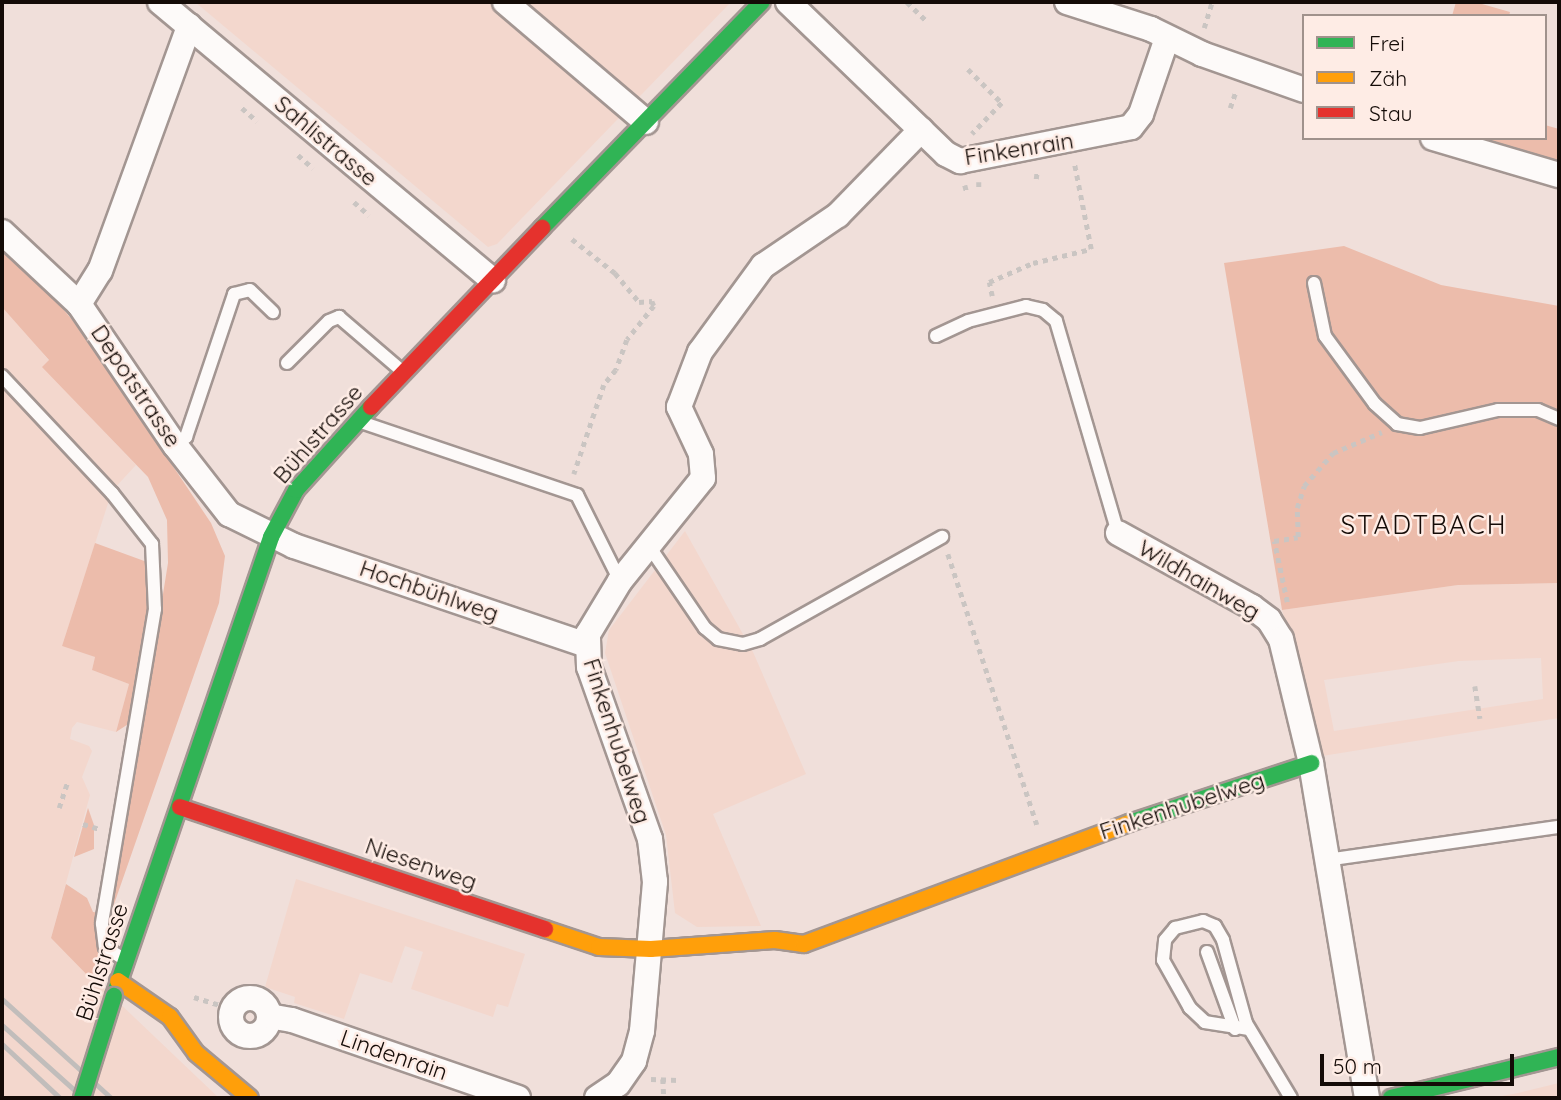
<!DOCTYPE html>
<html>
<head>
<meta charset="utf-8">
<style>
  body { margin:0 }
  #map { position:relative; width:1561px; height:1100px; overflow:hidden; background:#f0dfda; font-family:Quicksand,sans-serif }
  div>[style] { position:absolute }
  .built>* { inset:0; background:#f3d7cd }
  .green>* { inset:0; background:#ecbcab }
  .path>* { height:4.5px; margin-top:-2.25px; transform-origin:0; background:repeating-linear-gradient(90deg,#cac5c2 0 5px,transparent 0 10px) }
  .roads { filter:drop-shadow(2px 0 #a39692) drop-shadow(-2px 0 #a39692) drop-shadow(0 2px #a39692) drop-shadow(0 -2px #a39692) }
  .lane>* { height:12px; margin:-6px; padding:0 6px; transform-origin:6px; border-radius:6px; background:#fdfaf9 }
  .street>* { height:24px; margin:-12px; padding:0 12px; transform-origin:12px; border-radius:12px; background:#fdfaf9 }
  .street>.ring { margin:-12px; padding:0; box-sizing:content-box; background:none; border:24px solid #fdfaf9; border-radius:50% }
  .fast>* { height:16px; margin:-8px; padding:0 8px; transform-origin:8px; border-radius:8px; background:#30b455 }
  .slow>* { height:16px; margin:-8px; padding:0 8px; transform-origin:8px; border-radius:8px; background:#ff9f0a }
  .jam>* { height:16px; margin:-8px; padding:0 8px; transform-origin:8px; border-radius:8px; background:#e5322d }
  .rail>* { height:5px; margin:-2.5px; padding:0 2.5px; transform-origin:2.5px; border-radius:2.5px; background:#c1bdbb }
  .bridges { filter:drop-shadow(2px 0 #a39692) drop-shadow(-2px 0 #a39692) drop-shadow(0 2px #a39692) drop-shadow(0 -2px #a39692) }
  .fast-bridge>* { height:16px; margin:-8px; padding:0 8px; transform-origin:8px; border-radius:8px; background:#30b455 }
  span { translate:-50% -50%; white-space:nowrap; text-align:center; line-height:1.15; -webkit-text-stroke:5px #feece5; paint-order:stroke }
  .street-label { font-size:23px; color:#140b07 }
  .quarter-label { font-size:26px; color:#140b07; letter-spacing:2px }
  .frame { position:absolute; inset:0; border:4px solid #140b07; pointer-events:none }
  .legend { position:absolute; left:1302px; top:14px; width:245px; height:126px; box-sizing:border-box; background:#feece5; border:2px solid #a0928c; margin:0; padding:9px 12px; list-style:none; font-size:21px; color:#140b07 }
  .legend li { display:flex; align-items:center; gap:14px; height:35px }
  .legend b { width:35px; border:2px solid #a0928c }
  .scale { position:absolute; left:1320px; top:1054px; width:194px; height:32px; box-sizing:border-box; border:4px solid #140b07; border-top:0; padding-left:9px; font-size:21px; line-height:24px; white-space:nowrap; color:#140b07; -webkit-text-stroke:5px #feece5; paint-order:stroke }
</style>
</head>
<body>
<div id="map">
  <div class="built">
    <div style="clip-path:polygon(195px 2px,731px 2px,497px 244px,488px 247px)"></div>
    <div style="clip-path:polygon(4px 305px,49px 361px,43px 367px,136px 465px,112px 491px,62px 646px,95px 657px,92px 670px,129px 684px,116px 732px,77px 722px,72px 728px,70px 739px,89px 746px,92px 751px,82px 777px,90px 795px,51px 938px,219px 1098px,2px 1098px)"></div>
    <div style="clip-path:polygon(685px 531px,753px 652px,806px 774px,713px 814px,761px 926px,697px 927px,675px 913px,666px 835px,605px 653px,609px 630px)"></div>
    <div style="clip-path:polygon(evenodd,1559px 583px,1559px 718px,1316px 757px,1302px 675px,1282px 610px,1458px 585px,1559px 583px,1541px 658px,1543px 699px,1334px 731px,1324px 680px,1459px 661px,1541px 658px)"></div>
    <div style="clip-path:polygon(296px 879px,525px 954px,508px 1007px,497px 1004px,493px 1017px,411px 989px,423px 952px,405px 946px,392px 983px,360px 973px,344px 1019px,294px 1003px,295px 997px,265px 987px)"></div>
    <div style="clip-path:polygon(1559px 1083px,1559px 1098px,1491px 1098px,1518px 1093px)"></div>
  </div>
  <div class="green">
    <div style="clip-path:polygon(1456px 2px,1475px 2px,1510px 12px,1509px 16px,1452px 16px)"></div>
    <div style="clip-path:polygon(1545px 125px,1559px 129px,1559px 161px,1483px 138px,1545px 138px)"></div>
    <div style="clip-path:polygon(1344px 246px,1441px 285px,1559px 306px,1559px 583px,1458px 585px,1282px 610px,1224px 263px)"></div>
    <div style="clip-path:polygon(2px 250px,47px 290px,85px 335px,211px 523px,225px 556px,219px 603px,112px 910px,168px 563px,167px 520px,148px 477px,42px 367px,49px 360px,2px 307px)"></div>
    <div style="clip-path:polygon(95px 543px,147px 562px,155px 570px,136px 719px,116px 732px,129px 684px,92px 670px,95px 657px,62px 646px)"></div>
    <div style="clip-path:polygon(88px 808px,94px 825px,94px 849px,74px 857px)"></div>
    <div style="clip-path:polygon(66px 884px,87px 898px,93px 912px,118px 916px,95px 983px,51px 938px)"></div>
  </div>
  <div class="path">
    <div style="left:907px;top:2px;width:28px;rotate:44deg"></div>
    <div style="left:1204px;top:28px;width:27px;rotate:-73deg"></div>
    <div style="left:968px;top:69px;width:48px;rotate:45deg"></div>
    <div style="left:1002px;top:103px;width:43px;rotate:134.1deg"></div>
    <div style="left:242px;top:108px;width:20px;rotate:41deg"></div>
    <div style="left:1230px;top:108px;width:18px;rotate:-71deg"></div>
    <div style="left:298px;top:155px;width:20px;rotate:41deg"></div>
    <div style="left:1036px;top:179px;width:8px;rotate:-83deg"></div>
    <div style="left:979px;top:182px;width:9px;rotate:90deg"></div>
    <div style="left:965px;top:185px;width:8px;rotate:76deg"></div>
    <div style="left:354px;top:202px;width:20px;rotate:41deg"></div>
    <div style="left:572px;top:239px;width:55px;rotate:38.3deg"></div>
    <div style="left:615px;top:273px;width:38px;rotate:50deg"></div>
    <div style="left:639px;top:302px;width:13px;rotate:-4deg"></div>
    <div style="left:652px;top:301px;width:5px;rotate:68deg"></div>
    <div style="left:654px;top:306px;width:43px;rotate:128.5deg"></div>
    <div style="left:627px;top:340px;width:32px;rotate:110deg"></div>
    <div style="left:616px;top:370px;width:19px;rotate:129deg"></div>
    <div style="left:604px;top:385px;width:94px;rotate:108.6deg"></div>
    <div style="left:992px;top:296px;width:14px;rotate:-102deg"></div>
    <div style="left:989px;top:282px;width:48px;rotate:-23.4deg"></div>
    <div style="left:1033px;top:263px;width:60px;rotate:-13.6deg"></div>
    <div style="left:1091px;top:249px;width:89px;rotate:-101.1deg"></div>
    <div style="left:948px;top:554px;width:285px;rotate:71.8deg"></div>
    <div style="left:1287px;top:602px;width:62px;rotate:-102deg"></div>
    <div style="left:1274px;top:541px;width:24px;rotate:-9deg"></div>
    <div style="left:1298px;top:537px;width:29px;rotate:-92deg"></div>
    <div style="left:1297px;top:508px;width:23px;rotate:-72deg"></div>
    <div style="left:1304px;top:486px;width:44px;rotate:-48.7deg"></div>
    <div style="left:1333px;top:453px;width:53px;rotate:-23.2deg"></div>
    <div style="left:1475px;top:686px;width:33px;rotate:81deg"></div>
    <div style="left:59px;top:808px;width:26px;rotate:-72deg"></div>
    <div style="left:83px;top:824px;width:17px;rotate:17deg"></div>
    <div style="left:194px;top:997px;width:41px;rotate:17.1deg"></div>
    <div style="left:651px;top:1079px;width:27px;rotate:2deg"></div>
    <div style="left:663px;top:1079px;width:19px;rotate:87deg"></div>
  </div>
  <div class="roads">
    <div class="lane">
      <div style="left:1314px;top:283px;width:54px;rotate:78.3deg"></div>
      <div style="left:1325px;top:336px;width:84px;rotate:53.7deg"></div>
      <div style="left:1375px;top:404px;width:30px;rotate:42deg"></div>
      <div style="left:1397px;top:424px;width:23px;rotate:10deg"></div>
      <div style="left:1420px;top:428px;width:80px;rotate:-13deg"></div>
      <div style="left:1498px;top:410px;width:40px"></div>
      <div style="left:1538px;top:410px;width:23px;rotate:23deg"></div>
      <div style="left:936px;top:336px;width:35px;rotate:-25deg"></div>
      <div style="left:968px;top:321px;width:60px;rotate:-14.5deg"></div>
      <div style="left:1026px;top:306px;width:17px;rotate:13deg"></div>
      <div style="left:1043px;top:310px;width:17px;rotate:40deg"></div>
      <div style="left:1056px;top:321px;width:221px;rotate:73.7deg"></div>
      <div style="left:287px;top:363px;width:59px;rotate:-45deg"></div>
      <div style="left:329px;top:321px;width:11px;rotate:-22deg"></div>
      <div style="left:339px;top:317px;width:83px;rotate:40.6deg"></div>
      <div style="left:2px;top:376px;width:161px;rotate:46.8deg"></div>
      <div style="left:112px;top:493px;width:65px;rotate:51.9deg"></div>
      <div style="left:152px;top:544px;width:65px;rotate:87.4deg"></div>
      <div style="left:155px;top:609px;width:319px;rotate:99.6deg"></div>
      <div style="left:102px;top:924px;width:23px;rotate:83deg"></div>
      <div style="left:105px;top:947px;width:24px;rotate:33deg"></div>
      <div style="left:361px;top:422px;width:228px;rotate:18.7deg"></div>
      <div style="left:577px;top:495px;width:96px;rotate:63.4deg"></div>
      <div style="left:175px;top:445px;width:14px;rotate:-36deg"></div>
      <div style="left:186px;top:437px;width:151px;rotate:-71.4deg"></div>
      <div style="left:234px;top:294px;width:16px;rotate:-14deg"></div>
      <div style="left:250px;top:290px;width:32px;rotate:44deg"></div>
      <div style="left:649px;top:546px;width:99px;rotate:55.7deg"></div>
      <div style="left:705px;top:628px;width:17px;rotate:40deg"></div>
      <div style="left:718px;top:639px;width:25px;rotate:11deg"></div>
      <div style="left:743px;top:644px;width:18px;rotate:-16deg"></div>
      <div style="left:760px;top:639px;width:209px;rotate:-29.3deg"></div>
      <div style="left:1326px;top:860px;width:235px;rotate:-8.1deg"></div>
      <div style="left:1207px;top:952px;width:82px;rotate:70deg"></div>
      <div style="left:1249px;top:1029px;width:45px;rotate:-171deg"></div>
      <div style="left:1205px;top:1022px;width:21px;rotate:-137deg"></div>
      <div style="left:1190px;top:1008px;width:55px;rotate:-119.4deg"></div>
      <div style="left:1163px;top:960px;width:20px;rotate:-84deg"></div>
      <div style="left:1165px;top:940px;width:16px;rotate:-50deg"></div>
      <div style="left:1175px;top:928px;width:29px;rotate:-14deg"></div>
      <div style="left:1203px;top:921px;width:13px;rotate:23deg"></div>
      <div style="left:1215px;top:926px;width:16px;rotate:60deg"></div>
      <div style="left:1223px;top:940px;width:86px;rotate:74.5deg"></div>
      <div style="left:1246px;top:1023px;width:87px;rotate:59deg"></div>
    </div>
    <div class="street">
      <div style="left:160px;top:2px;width:434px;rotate:39.9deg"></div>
      <div style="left:505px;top:2px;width:185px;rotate:40.4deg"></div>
      <div style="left:788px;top:2px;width:219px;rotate:43.9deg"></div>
      <div style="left:946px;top:154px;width:16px;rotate:27deg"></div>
      <div style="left:960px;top:161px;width:174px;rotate:-11.2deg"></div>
      <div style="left:1131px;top:127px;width:16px;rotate:-52deg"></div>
      <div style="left:1141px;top:114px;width:80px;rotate:-71.1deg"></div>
      <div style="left:1067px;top:2px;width:88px;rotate:17.8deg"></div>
      <div style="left:1151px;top:29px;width:57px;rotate:26.1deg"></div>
      <div style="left:1202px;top:54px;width:108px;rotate:19.4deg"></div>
      <div style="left:1433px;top:138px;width:131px;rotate:16.4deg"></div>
      <div style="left:2px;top:232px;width:105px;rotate:43.1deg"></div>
      <div style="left:79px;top:304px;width:171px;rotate:55.8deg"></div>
      <div style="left:175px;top:445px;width:88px;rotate:52deg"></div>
      <div style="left:229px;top:514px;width:72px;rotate:26.2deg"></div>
      <div style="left:294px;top:546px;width:309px;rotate:18.7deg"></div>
      <div style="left:79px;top:304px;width:39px;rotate:-58deg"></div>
      <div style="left:100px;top:271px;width:261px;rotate:-70deg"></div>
      <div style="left:1118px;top:533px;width:153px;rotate:28.9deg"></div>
      <div style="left:1252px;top:607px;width:21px;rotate:37deg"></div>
      <div style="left:1269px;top:620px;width:22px;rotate:58deg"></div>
      <div style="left:1281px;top:639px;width:128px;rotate:76.4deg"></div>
      <div style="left:1311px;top:763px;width:340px;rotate:80.5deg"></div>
      <div class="ring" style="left:231px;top:998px;width:14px;height:14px"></div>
      <div style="left:269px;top:1016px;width:23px;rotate:10deg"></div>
      <div style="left:292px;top:1020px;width:239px;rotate:19deg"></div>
      <div style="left:597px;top:1098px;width:25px;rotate:-34deg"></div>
      <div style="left:618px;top:1084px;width:28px;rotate:-55deg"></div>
      <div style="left:634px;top:1061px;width:31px;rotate:-75deg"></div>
      <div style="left:642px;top:1031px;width:150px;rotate:-85deg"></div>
      <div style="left:655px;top:882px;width:43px;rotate:-96.6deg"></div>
      <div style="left:650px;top:839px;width:182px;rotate:-109.5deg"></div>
      <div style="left:589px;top:667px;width:33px;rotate:-92deg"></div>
      <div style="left:588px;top:634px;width:62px;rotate:-58.9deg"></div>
      <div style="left:620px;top:581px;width:132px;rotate:-51.1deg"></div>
      <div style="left:703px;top:478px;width:24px;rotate:-95deg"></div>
      <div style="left:701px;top:454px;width:52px;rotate:-115.1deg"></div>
      <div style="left:679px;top:407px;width:59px;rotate:-69.1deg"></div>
      <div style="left:700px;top:352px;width:107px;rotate:-53.8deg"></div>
      <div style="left:763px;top:266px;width:91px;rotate:-34.2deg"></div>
      <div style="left:838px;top:215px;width:119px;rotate:-45.7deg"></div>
    </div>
    <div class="fast">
      <div style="left:542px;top:228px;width:315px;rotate:-45.8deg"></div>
      <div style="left:1129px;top:823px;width:192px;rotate:-18.2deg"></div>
      <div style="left:114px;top:996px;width:485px;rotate:-71.1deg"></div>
      <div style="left:271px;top:537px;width:53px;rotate:-62deg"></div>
      <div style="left:296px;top:490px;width:112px;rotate:-47.9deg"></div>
      <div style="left:1391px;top:1098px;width:173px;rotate:-13.7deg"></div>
    </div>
    <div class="slow">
      <div style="left:545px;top:929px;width:57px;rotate:18.4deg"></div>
      <div style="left:599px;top:947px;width:52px;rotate:2.2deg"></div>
      <div style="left:651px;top:949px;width:124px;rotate:-4.2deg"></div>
      <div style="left:775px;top:940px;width:29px;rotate:8deg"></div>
      <div style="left:804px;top:944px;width:347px;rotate:-20.4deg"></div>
      <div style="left:118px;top:981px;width:63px;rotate:34.7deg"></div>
      <div style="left:170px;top:1017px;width:44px;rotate:54.2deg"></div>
      <div style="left:196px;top:1053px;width:70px;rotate:39.8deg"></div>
    </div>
    <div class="jam">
      <div style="left:371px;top:407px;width:248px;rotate:-46.3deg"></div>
      <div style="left:180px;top:807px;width:385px;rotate:18.5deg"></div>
    </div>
  </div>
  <div class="rail">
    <div style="left:2px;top:999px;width:147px;rotate:42.2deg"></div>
    <div style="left:2px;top:1025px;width:109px;rotate:42deg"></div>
    <div style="left:2px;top:1044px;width:79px;rotate:43deg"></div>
  </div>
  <div class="bridges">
    <div class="fast-bridge">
      <div style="left:82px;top:1098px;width:107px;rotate:-72.6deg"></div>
    </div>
  </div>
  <div class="street-label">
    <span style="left:326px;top:141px;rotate:40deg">Sahlistrasse</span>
    <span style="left:1019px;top:149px;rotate:-9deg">Finkenrain</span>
    <span style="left:136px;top:386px;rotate:56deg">Depotstrasse</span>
    <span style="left:318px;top:434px;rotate:-49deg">Bühlstrasse</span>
    <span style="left:1199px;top:580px;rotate:30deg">Wildhainweg</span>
    <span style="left:429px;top:591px;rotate:19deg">Hochbühlweg</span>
    <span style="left:617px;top:741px;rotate:72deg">Finkenhubelweg</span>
    <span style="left:1182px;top:806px;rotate:-18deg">Finkenhubelweg</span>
    <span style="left:421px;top:864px;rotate:19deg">Niesenweg</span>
    <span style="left:102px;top:962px;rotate:-72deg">Bühlstrasse</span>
    <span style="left:394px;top:1055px;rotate:19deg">Lindenrain</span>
  </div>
  <div class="quarter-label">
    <span style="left:1424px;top:525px">STADTBACH</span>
  </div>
  <div class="frame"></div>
  <ul class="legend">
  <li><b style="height:9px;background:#30b455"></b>Frei</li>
  <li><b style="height:9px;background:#ff9f0a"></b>Zäh</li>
  <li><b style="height:9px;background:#e5322d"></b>Stau</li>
  </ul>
  <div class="scale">50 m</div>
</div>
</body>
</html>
